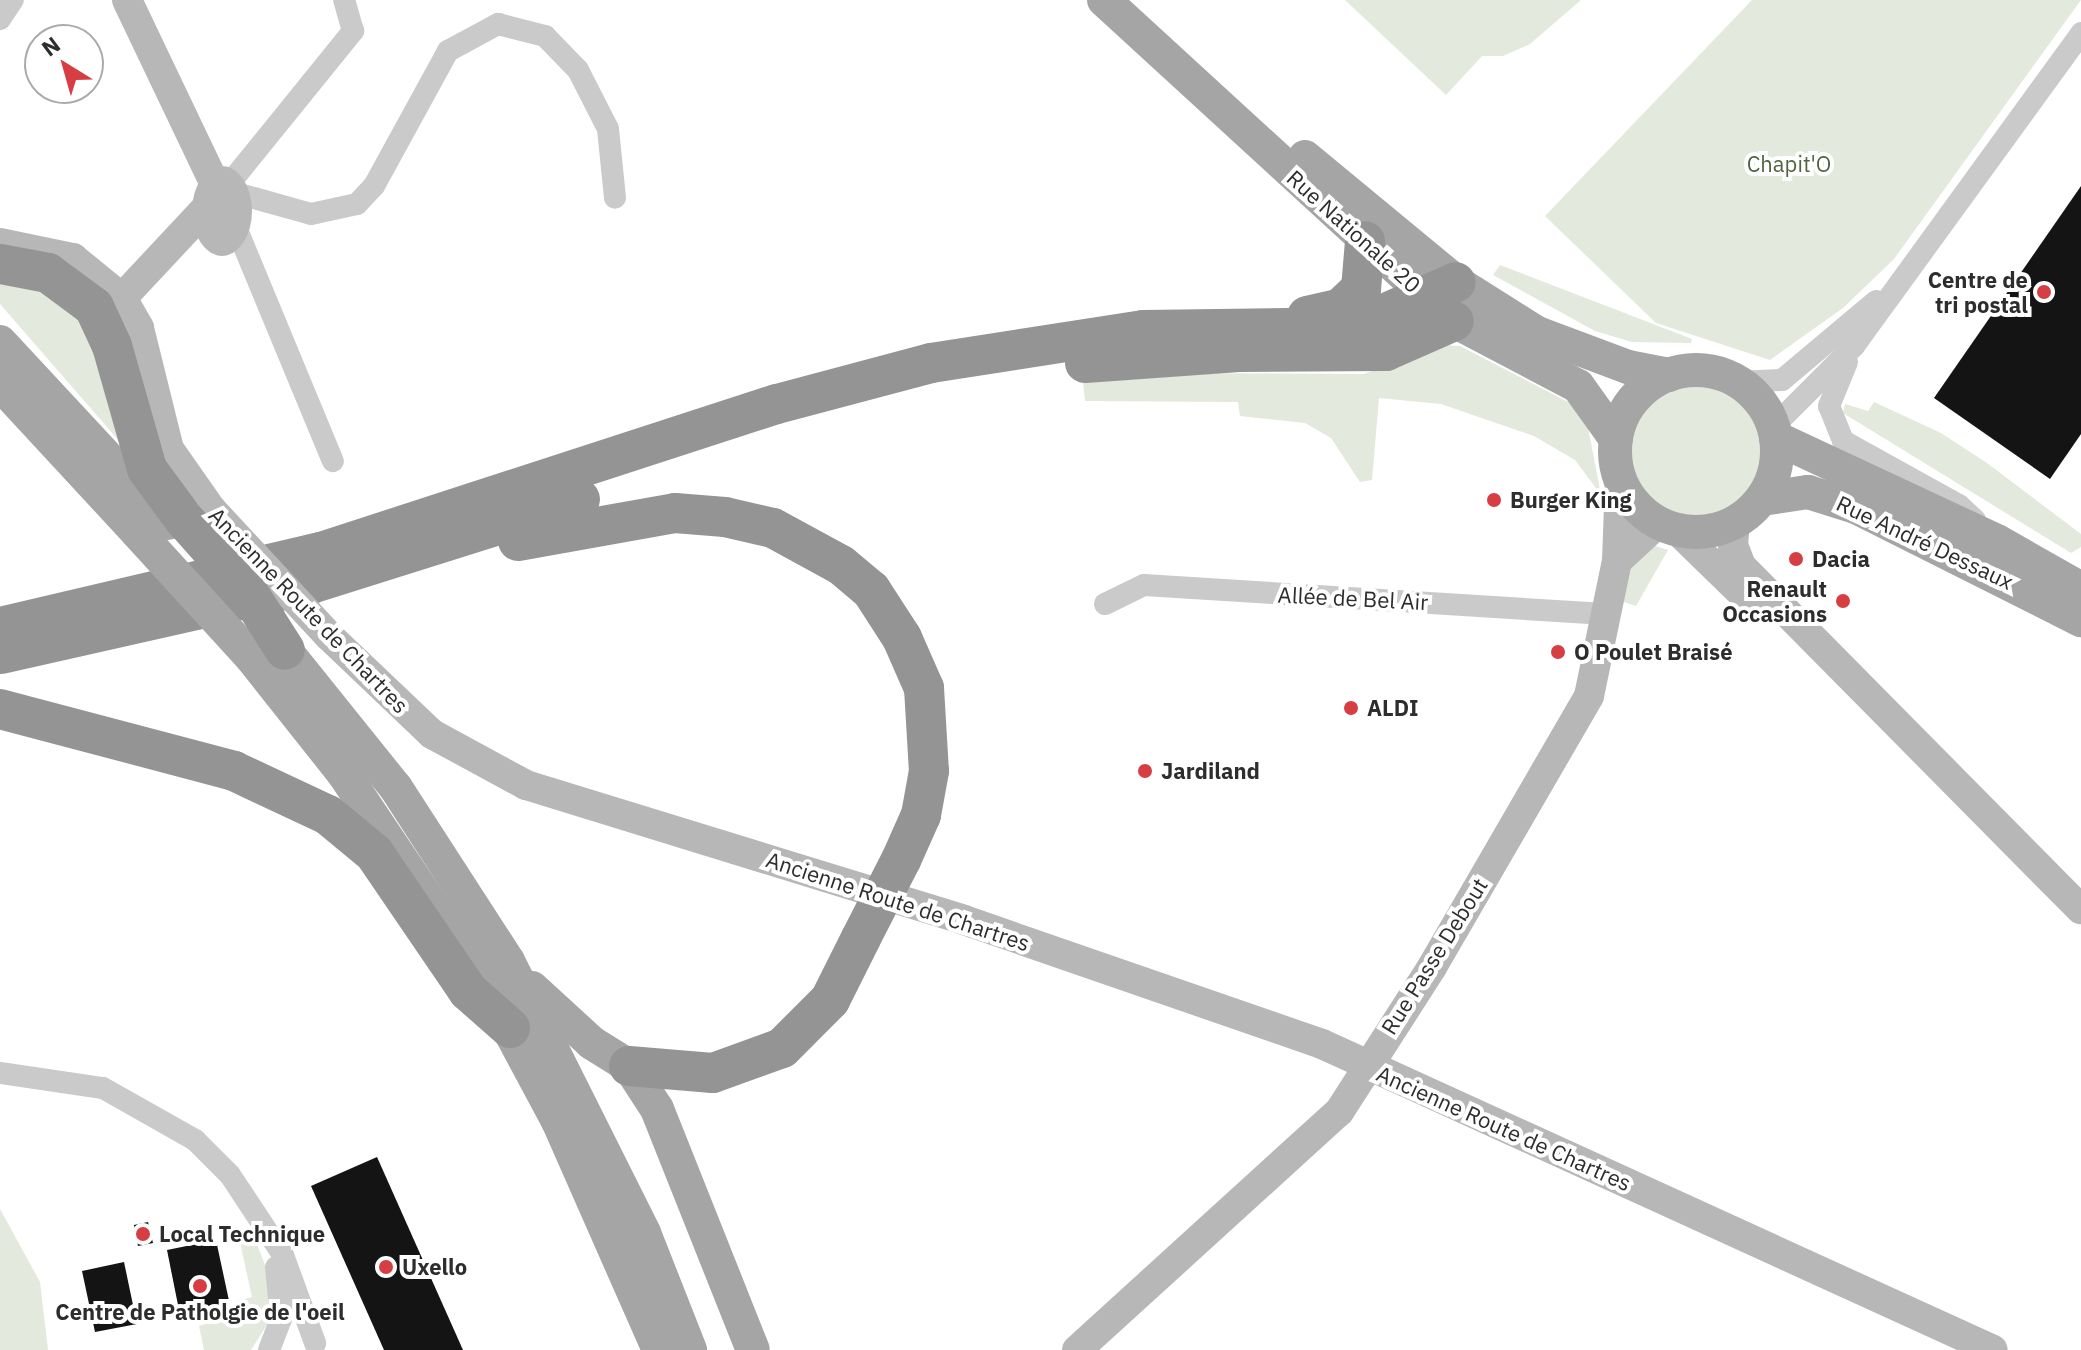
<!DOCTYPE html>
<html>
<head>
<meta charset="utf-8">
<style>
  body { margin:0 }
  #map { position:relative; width:2081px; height:1350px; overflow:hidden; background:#fff; font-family:"IBM Plex Sans",sans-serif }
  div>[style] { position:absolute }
  .green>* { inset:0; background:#e3e9dc }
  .round { border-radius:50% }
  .building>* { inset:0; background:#141414 }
  .street>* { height:22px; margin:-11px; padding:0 11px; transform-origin:11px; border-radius:11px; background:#cacaca }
  .secondary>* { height:30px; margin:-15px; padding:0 15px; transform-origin:15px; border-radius:15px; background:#b7b7b7 }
  .secondary>.ring { margin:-15px; padding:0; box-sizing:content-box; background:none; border:30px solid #b7b7b7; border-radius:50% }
  .primary>* { height:34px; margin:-17px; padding:0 17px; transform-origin:17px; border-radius:17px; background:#a5a5a5 }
  .primary>.ring { margin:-17px; padding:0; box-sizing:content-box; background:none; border:34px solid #a5a5a5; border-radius:50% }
  .highway>* { height:40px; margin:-20px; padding:0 20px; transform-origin:20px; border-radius:20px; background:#949494 }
  .secondary-bridge>* { height:30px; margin:-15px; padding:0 15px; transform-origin:15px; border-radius:15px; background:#b7b7b7 }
  .primary-bridge>* { height:34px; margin:-17px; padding:0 17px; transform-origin:17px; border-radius:17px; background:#a5a5a5 }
  .highway-bridge>* { height:40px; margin:-20px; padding:0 20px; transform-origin:20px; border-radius:20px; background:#949494 }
  .dots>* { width:22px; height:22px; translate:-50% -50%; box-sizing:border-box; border:4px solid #fff; border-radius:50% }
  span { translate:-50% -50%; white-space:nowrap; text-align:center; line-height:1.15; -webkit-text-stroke:8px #fff; paint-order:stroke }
  .park-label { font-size:22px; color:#4f653f }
  .street-label { font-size:22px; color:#2d2d2d }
  .poi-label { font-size:22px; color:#2d2d2d; font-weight:700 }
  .right { translate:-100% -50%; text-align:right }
  .left { translate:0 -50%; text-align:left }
  .north { position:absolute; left:24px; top:24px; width:80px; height:80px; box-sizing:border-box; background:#fff; border:2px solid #ababab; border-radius:50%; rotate:323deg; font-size:22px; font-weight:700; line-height:32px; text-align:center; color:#2d2d2d }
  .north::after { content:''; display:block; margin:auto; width:28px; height:36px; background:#d63e44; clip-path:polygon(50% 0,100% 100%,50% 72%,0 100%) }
</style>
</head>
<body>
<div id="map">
  <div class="green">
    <div style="clip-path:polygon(1345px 0,1581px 0,1530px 44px,1503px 56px,1482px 56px,1446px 95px)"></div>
    <div style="clip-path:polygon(1752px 0,2081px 0,1894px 259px,1843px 308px,1770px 360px,1656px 323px,1545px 216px)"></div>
    <div style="clip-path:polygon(1500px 265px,1692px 339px,1691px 343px,1632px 342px,1595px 331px,1493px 275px)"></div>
    <div style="clip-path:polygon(0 279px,69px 296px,104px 352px,120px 442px,0 304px)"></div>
    <div style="clip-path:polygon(1445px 345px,1460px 346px,1572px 404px,1588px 427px,1601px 495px,1575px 460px,1534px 436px,1441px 404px,1379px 398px,1372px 480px,1360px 482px,1331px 438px,1305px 423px,1240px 416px,1238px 402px,1085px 401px,1083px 381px,1137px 373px,1364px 374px)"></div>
    <div class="round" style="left:1630px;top:383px;width:134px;height:134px"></div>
    <div style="clip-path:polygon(1874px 402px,1941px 433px,1987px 463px,2081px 534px,2081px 547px,2071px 553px,1843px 413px,1845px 404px,1868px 411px)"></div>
    <div style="clip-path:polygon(1649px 544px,1668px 550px,1636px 606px,1621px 601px,1628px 565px)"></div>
    <div style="clip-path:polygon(0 1209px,40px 1282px,48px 1350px,0 1350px)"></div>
    <div style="clip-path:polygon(253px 1235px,266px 1267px,271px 1318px,251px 1350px,204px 1350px,199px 1326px,240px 1314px,237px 1301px,252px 1297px,239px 1238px)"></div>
  </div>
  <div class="building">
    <div style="clip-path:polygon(2081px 186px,2081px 434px,2050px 479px,1934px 398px)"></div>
    <div style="clip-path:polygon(377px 1157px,463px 1350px,384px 1350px,311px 1186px)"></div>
    <div style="clip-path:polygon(148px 1222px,153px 1243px,138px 1246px,134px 1225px)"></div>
    <div style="clip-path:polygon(216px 1240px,231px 1310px,181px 1320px,167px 1250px)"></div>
    <div style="clip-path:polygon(124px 1262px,137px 1324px,95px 1332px,82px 1271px)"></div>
  </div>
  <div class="street">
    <div style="left:0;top:19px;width:23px;rotate:-56deg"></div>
    <div style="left:230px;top:183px;width:196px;rotate:-51deg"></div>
    <div style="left:353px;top:31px;width:32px;rotate:-106deg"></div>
    <div style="left:236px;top:193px;width:78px;rotate:15.6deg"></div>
    <div style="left:311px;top:214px;width:47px;rotate:-12.3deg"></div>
    <div style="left:357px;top:204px;width:25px;rotate:-47deg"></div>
    <div style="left:374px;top:186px;width:154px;rotate:-61.3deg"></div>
    <div style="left:448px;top:51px;width:57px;rotate:-28.4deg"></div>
    <div style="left:498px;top:24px;width:49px;rotate:14.3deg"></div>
    <div style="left:545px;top:36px;width:47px;rotate:45.9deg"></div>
    <div style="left:578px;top:70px;width:66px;rotate:63deg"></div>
    <div style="left:608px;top:129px;width:69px;rotate:84.2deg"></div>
    <div style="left:228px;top:208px;width:274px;rotate:67.5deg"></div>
    <div style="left:1847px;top:362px;width:48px;rotate:112.2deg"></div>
    <div style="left:1829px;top:406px;width:38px;rotate:68deg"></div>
    <div style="left:1843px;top:441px;width:132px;rotate:28.9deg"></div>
    <div style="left:1959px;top:505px;width:22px;rotate:43deg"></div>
    <div style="left:1738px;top:382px;width:44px;rotate:-2.6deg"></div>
    <div style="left:1782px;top:380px;width:123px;rotate:-40deg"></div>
    <div style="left:1773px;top:427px;width:115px;rotate:-45deg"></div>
    <div style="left:1854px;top:346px;width:387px;rotate:-54deg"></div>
    <div style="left:1105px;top:604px;width:43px;rotate:-26deg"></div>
    <div style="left:1144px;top:585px;width:462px;rotate:3.6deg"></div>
    <div style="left:0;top:1073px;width:104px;rotate:8.3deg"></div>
    <div style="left:103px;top:1088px;width:106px;rotate:29.5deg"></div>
    <div style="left:195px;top:1140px;width:49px;rotate:45deg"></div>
    <div style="left:230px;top:1175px;width:96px;rotate:56.5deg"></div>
    <div style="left:283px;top:1255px;width:94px;rotate:70deg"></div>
    <div style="left:269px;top:1350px;width:33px;rotate:-69deg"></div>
    <div style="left:281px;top:1319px;width:52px;rotate:-95.5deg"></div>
  </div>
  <div class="secondary">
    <div style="left:127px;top:0;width:202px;rotate:64.5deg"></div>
    <div class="ring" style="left:207px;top:181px;width:-2px;height:-2px"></div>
    <div style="left:0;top:243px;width:75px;rotate:11.6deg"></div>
    <div style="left:73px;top:258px;width:63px;rotate:39.2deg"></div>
    <div style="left:122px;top:298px;width:34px;rotate:60deg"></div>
    <div style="left:139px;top:328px;width:125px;rotate:76.1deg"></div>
    <div style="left:169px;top:449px;width:73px;rotate:55deg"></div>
    <div style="left:122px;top:298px;width:129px;rotate:-46.9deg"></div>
    <div style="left:1735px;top:522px;width:23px;rotate:95deg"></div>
    <div style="left:1733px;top:545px;width:22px;rotate:69deg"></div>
    <div style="left:1741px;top:566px;width:483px;rotate:45.3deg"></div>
    <div style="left:1677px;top:530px;width:100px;rotate:44.2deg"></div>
    <div style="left:1617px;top:561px;width:56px;rotate:-42.8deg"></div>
    <div style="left:329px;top:636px;width:142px;rotate:43.6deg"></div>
    <div style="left:432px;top:734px;width:107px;rotate:28.5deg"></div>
    <div style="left:526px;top:785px;width:458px;rotate:17.1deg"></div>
    <div style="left:964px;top:920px;width:379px;rotate:19.1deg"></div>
    <div style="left:1322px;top:1044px;width:737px;rotate:24.51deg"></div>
    <div style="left:1077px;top:1350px;width:354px;rotate:-42.3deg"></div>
    <div style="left:1339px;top:1112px;width:172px;rotate:-57.3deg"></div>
    <div style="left:1432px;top:967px;width:313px;rotate:-59.9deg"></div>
    <div style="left:1589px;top:696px;width:138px;rotate:-78.3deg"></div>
    <div style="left:1617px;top:561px;width:81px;rotate:-87.9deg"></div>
  </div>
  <div class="primary">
    <div style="left:1104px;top:0;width:475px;rotate:42.5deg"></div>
    <div style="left:1454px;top:321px;width:140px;rotate:27.7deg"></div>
    <div style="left:1578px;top:386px;width:65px;rotate:54.4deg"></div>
    <div style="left:1305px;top:157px;width:196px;rotate:39.6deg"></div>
    <div style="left:1456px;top:282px;width:96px;rotate:32.2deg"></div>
    <div style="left:1537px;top:333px;width:97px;rotate:20.5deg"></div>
    <div style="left:1628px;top:367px;width:42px;rotate:11deg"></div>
    <div style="left:0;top:342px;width:247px;rotate:47.1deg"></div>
    <div class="ring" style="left:1615px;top:370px;width:128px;height:128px"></div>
    <div style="left:0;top:384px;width:202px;rotate:47.2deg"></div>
    <div style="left:1776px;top:438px;width:244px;rotate:25deg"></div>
    <div style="left:1997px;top:541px;width:97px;rotate:29.7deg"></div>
    <div style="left:1762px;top:499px;width:47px;rotate:-8.7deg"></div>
    <div style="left:1808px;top:492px;width:50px;rotate:17.4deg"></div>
    <div style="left:1856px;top:507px;width:252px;rotate:26.7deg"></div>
    <div style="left:285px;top:650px;width:177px;rotate:51.2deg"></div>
    <div style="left:396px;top:788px;width:206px;rotate:57.1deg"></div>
    <div style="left:508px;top:961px;width:304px;rotate:63.4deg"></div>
    <div style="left:644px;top:1233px;width:126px;rotate:68.5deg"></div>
    <div style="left:252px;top:658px;width:148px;rotate:51.6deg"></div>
    <div style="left:344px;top:774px;width:252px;rotate:56.2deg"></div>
    <div style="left:484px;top:983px;width:157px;rotate:61.8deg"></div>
    <div style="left:558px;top:1121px;width:250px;rotate:66.2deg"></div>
    <div style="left:532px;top:988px;width:81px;rotate:42.5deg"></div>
    <div style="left:592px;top:1043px;width:44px;rotate:31.9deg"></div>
    <div style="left:629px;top:1066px;width:51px;rotate:56.9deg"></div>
    <div style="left:657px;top:1109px;width:259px;rotate:68.3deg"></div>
  </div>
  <div class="highway">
    <div style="left:0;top:264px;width:49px;rotate:10.6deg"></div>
    <div style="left:48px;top:273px;width:57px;rotate:36.5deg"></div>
    <div style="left:94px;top:307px;width:43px;rotate:65.2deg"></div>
    <div style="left:112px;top:346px;width:128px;rotate:74.1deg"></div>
    <div style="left:147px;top:469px;width:61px;rotate:53.7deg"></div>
    <div style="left:1307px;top:316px;width:35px;rotate:-13deg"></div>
    <div style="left:1341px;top:308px;width:28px;rotate:-44deg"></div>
    <div style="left:1361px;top:289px;width:48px;rotate:-85.2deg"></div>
    <div style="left:1085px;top:363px;width:154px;rotate:-4.1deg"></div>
    <div style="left:1239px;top:352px;width:147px;rotate:-0.4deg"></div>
    <div style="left:1386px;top:351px;width:74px;rotate:-23.8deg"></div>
    <div style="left:518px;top:541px;width:159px;rotate:-10.1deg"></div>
    <div style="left:675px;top:513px;width:50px;rotate:4.6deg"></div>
    <div style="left:725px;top:517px;width:49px;rotate:12.9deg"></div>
    <div style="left:773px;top:528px;width:77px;rotate:28.6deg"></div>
    <div style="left:841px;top:565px;width:39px;rotate:40deg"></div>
    <div style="left:871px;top:590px;width:57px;rotate:57.1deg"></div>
    <div style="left:902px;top:638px;width:55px;rotate:66.3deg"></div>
    <div style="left:924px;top:688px;width:83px;rotate:86.6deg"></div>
    <div style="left:929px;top:771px;width:45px;rotate:100.3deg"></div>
    <div style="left:921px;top:815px;width:49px;rotate:114deg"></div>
    <div style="left:0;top:627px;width:330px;rotate:-13.2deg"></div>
    <div style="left:321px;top:552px;width:479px;rotate:-18deg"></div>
    <div style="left:777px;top:404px;width:159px;rotate:-14.9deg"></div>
    <div style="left:931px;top:363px;width:215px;rotate:-8.8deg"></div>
    <div style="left:1143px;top:330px;width:211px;rotate:-0.8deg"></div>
    <div style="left:1354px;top:327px;width:111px;rotate:-23.8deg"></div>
    <div style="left:1px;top:654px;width:318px;rotate:-12.7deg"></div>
    <div style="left:311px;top:584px;width:282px;rotate:-17.5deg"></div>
    <div style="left:0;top:709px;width:242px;rotate:14.8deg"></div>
    <div style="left:234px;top:771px;width:104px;rotate:25.1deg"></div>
    <div style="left:328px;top:815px;width:60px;rotate:39.6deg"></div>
    <div style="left:374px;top:853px;width:167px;rotate:55.7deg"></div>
    <div style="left:468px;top:991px;width:56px;rotate:41.4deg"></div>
    <div style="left:629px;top:1066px;width:84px;rotate:4.8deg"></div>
    <div style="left:713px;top:1073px;width:73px;rotate:-19.9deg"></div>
    <div style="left:782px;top:1048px;width:68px;rotate:-45deg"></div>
    <div style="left:830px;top:1000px;width:69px;rotate:-63.4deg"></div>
  </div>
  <div class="secondary-bridge">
    <div style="left:211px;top:509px;width:173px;rotate:47.1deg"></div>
  </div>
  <div class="primary-bridge">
    <div style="left:137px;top:532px;width:171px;rotate:47.6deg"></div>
  </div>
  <div class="highway-bridge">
    <div style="left:183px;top:518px;width:95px;rotate:48.4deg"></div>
    <div style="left:246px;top:589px;width:72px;rotate:57.4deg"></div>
    <div style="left:861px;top:938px;width:88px;rotate:-62.9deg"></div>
  </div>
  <div class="dots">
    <div style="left:2044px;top:292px;background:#d63e44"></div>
    <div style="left:1494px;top:500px;background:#d63e44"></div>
    <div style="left:1796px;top:559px;background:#d63e44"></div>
    <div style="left:1843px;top:601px;background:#d63e44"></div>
    <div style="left:1558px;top:652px;background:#d63e44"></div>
    <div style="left:1351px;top:708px;background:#d63e44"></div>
    <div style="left:1145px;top:771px;background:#d63e44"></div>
    <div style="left:143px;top:1234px;background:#d63e44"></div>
    <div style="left:386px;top:1267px;background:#d63e44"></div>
    <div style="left:200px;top:1286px;background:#d63e44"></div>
  </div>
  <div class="park-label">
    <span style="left:1789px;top:164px">Chapit'O</span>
  </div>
  <div class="street-label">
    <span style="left:1354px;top:231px;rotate:42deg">Rue Nationale 20</span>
    <span style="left:1925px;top:542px;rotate:25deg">Rue André Dessaux</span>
    <span style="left:1353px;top:598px;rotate:3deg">Allée de Bel Air</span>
    <span style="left:309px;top:610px;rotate:46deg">Ancienne Route de Chartres</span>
    <span style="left:898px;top:901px;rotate:18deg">Ancienne Route de Chartres</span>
    <span style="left:1434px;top:956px;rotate:-58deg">Rue Passe Debout</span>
    <span style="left:1504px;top:1128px;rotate:24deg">Ancienne Route de Chartres</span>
  </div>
  <div class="poi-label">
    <span class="right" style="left:2028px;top:292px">Centre de<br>tri postal</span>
    <span class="left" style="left:1510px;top:500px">Burger King</span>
    <span class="left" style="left:1812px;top:559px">Dacia</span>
    <span class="right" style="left:1827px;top:601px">Renault<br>Occasions</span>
    <span class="left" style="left:1574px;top:652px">O Poulet Braisé</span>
    <span class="left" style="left:1367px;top:708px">ALDI</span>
    <span class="left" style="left:1161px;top:771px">Jardiland</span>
    <span class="left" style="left:159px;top:1234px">Local Technique</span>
    <span class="left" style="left:402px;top:1267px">Uxello</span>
    <span style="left:200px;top:1312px">Centre de Patholgie de l'oeil</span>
  </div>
  <div class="north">N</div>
</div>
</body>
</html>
